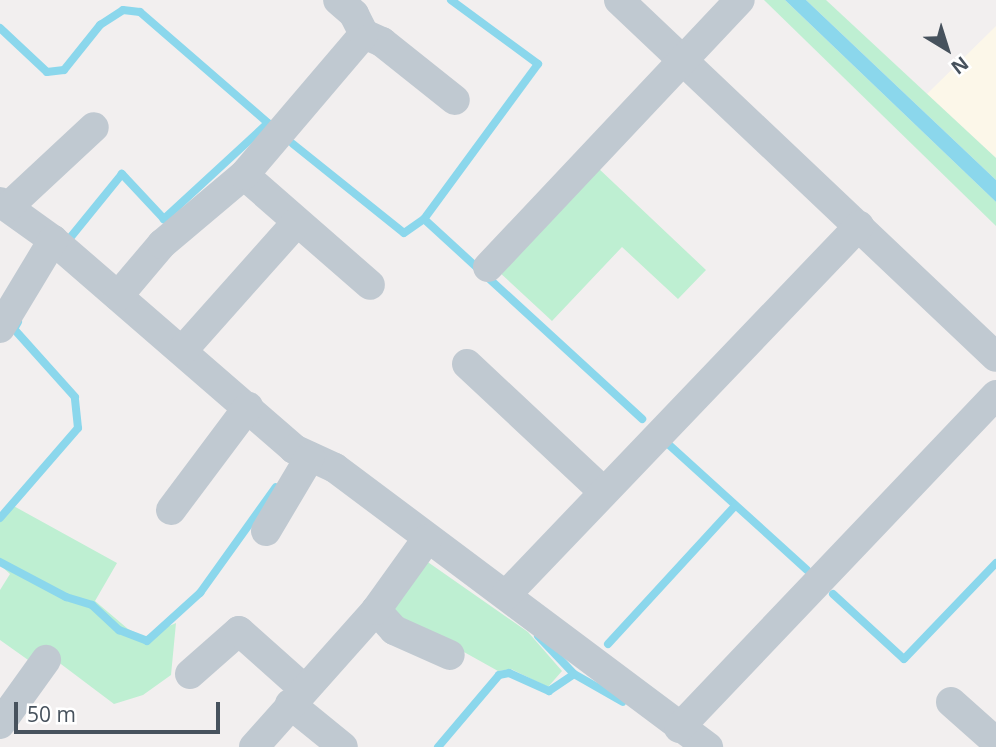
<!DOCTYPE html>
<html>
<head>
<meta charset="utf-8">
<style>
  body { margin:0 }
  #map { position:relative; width:996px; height:747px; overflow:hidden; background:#f2efef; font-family:"Open Sans",sans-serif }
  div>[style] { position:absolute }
  .commercial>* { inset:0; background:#fcf7e9 }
  .green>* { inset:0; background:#beefd2 }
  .water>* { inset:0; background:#8bd7ec }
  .stream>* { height:8px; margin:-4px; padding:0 4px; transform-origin:4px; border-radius:4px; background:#8bd7ec }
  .minor>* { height:30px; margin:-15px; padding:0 15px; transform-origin:15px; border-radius:15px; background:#c0c9d1 }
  span { translate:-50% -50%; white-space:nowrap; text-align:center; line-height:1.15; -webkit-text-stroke:5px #fff; paint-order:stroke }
  .north { position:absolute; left:912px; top:14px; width:70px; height:70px; -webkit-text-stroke:5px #fff; paint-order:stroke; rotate:142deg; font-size:19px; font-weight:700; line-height:28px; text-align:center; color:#47525d }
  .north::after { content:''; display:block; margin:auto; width:24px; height:32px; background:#47525d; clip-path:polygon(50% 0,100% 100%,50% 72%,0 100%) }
  .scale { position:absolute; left:14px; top:702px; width:206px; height:32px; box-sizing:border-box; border:4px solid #47525d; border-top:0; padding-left:9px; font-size:21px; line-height:24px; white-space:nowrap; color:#47525d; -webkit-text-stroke:5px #fff; paint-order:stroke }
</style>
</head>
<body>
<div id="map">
  <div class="commercial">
    <div style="clip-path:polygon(996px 26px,996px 158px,927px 94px)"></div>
  </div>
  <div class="green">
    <div style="clip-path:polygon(764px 0,785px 0,996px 202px,996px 226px)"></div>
    <div style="clip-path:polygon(806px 0,826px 0,996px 158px,996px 180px)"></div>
    <div style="clip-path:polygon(597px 167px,706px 270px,678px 299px,622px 247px,552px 321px,498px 271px)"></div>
    <div style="clip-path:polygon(10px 504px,117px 563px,95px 601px,128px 629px,144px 637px,176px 623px,171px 675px,143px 695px,114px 704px,41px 649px,31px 662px,0 640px,0 590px,10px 574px,0 565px,0 515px)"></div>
    <div style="clip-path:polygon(422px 558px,528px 632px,562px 671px,548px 687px,511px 669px,498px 671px,387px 609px)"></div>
  </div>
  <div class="water">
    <div style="clip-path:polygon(785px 0,806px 0,996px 180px,996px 202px)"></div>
  </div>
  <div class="stream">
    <div style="left:451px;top:0;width:108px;rotate:36.3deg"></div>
    <div style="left:538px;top:64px;width:192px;rotate:126.3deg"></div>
    <div style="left:424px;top:219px;width:296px;rotate:42.5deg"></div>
    <div style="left:0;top:28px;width:64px;rotate:43.1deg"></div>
    <div style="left:47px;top:72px;width:17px;rotate:-7deg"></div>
    <div style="left:64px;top:70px;width:58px;rotate:-51.3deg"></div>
    <div style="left:100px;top:25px;width:27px;rotate:-33deg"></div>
    <div style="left:123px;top:10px;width:17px;rotate:7deg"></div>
    <div style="left:140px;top:12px;width:169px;rotate:40.9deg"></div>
    <div style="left:268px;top:123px;width:142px;rotate:137.3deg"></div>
    <div style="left:164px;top:219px;width:62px;rotate:-133deg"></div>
    <div style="left:122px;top:174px;width:82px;rotate:129.1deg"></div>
    <div style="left:293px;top:144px;width:142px;rotate:38.7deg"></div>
    <div style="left:404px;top:233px;width:24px;rotate:-35deg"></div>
    <div style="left:667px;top:443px;width:189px;rotate:42.2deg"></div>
    <div style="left:0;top:518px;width:119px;rotate:-49.1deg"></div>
    <div style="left:78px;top:428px;width:31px;rotate:-96deg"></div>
    <div style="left:75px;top:397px;width:91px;rotate:-131.9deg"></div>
    <div style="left:14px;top:329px;width:8px;rotate:-60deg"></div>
    <div style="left:0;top:562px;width:75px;rotate:27.9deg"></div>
    <div style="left:66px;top:597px;width:27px;rotate:17deg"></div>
    <div style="left:92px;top:605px;width:37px;rotate:43deg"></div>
    <div style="left:119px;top:630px;width:30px;rotate:21deg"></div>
    <div style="left:147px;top:641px;width:72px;rotate:-42.2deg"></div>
    <div style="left:200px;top:593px;width:130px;rotate:-54.4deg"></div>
    <div style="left:833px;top:594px;width:96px;rotate:42.5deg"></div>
    <div style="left:904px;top:659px;width:133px;rotate:-46.2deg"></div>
    <div style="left:538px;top:636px;width:52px;rotate:46.5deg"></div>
    <div style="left:574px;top:674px;width:56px;rotate:29.7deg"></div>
    <div style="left:608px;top:644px;width:186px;rotate:-47.4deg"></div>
    <div style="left:438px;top:747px;width:94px;rotate:-49.7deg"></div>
    <div style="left:499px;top:675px;width:10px;rotate:-11deg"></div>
    <div style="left:509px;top:673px;width:44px;rotate:24.2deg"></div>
    <div style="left:549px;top:691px;width:30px;rotate:-34deg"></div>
  </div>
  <div class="minor">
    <div style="left:619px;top:0;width:519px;rotate:43.44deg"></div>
    <div style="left:364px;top:34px;width:20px;rotate:24deg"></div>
    <div style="left:382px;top:42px;width:93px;rotate:38.5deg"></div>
    <div style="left:244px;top:175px;width:167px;rotate:41.1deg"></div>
    <div style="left:0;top:202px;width:65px;rotate:35.6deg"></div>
    <div style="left:53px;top:240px;width:319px;rotate:40.9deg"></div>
    <div style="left:294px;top:449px;width:45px;rotate:24.9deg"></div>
    <div style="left:335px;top:468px;width:466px;rotate:36.8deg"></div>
    <div style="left:8px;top:207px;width:117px;rotate:-42.9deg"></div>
    <div style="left:488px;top:267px;width:367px;rotate:-46.7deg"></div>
    <div style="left:118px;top:296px;width:68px;rotate:-49.8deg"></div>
    <div style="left:162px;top:244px;width:107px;rotate:-40.1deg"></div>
    <div style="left:244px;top:175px;width:185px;rotate:-49.6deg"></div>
    <div style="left:364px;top:34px;width:22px;rotate:-117deg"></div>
    <div style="left:354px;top:14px;width:21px;rotate:-139deg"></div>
    <div style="left:0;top:328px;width:103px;rotate:-58.9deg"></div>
    <div style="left:183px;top:350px;width:170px;rotate:-48.3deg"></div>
    <div style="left:467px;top:364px;width:187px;rotate:43.1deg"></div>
    <div style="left:171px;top:510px;width:129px;rotate:-53.2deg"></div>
    <div style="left:266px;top:531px;width:86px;rotate:-59.3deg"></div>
    <div style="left:506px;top:595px;width:511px;rotate:-46.27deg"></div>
    <div style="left:376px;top:610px;width:27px;rotate:48deg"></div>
    <div style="left:394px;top:630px;width:61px;rotate:24.1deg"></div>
    <div style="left:190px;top:674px;width:65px;rotate:-41.3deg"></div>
    <div style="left:239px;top:631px;width:86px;rotate:41.7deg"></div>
    <div style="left:951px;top:702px;width:60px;rotate:41.6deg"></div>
    <div style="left:290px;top:704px;width:68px;rotate:39.1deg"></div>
    <div style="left:0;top:724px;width:79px;rotate:-54.3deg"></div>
    <div style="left:679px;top:728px;width:460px;rotate:-46.4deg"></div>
    <div style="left:254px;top:747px;width:183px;rotate:-48.3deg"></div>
    <div style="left:376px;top:610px;width:87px;rotate:-54.3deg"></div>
  </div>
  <div class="north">N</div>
  <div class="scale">50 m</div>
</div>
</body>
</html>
